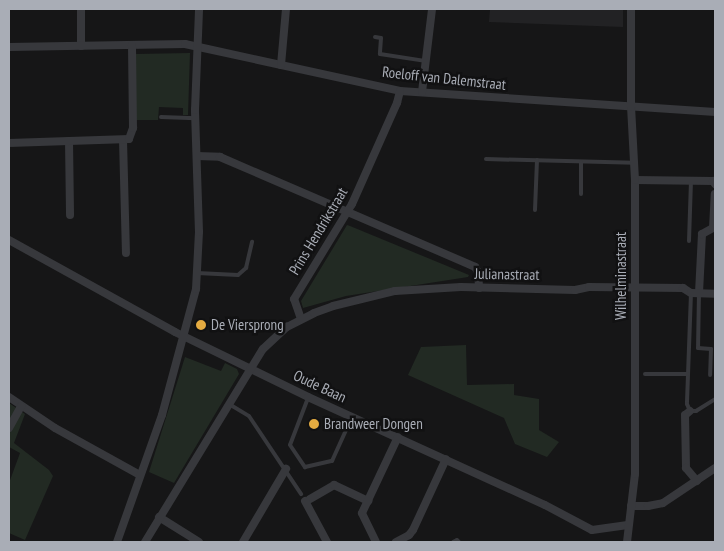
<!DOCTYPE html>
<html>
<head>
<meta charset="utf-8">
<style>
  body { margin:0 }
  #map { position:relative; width:724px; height:551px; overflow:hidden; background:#161617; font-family:"PT Sans Narrow",sans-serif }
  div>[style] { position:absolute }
  .built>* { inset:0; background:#222224 }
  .green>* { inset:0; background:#222a23 }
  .service>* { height:4px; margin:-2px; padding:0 2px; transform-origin:2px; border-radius:2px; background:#37383c }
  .minor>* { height:8px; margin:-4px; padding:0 4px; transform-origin:4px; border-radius:4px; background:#37383c }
  .dots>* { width:14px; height:14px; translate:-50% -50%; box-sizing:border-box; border:2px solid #111112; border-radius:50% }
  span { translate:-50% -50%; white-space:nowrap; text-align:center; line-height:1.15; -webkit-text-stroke:5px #111112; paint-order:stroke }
  .street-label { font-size:15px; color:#a9adb6 }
  .poi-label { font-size:15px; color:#a9adb6 }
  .left { translate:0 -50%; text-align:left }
  .frame { position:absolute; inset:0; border:10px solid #a9adb6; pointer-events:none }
</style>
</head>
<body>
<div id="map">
  <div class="built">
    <div style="clip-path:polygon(490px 9px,623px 9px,623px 27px,489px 22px)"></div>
  </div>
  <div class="green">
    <div style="clip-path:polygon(190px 53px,188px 115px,183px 115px,183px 108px,159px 107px,158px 120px,136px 120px,136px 54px)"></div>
    <div style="clip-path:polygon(347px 225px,350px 226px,469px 275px,468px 277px,346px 296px,303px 308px,301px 301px)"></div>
    <div style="clip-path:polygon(466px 345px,467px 385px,514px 384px,514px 395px,539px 399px,539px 430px,559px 442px,547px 457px,515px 444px,504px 418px,408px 375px,421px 347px)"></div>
    <div style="clip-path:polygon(185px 357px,221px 371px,225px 363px,237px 369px,239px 374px,174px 483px,149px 472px)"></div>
    <div style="clip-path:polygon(9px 403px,25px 414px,14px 443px,49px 470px,53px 476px,25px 540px,9px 533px,9px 483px,20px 453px,9px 447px,9px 426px,12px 419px,9px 417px)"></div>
  </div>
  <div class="service">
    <div style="left:375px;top:37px;width:6px;rotate:9deg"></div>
    <div style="left:381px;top:38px;width:16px;rotate:94deg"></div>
    <div style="left:380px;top:54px;width:47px;rotate:8.7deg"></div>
    <div style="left:161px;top:117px;width:35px;rotate:2deg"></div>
    <div style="left:486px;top:159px;width:148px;rotate:1.5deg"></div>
    <div style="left:581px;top:194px;width:32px;rotate:-90deg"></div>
    <div style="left:535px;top:210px;width:50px;rotate:-87.7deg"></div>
    <div style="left:689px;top:241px;width:60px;rotate:-88.1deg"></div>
    <div style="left:197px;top:273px;width:41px;rotate:2.8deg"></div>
    <div style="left:238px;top:275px;width:11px;rotate:-41deg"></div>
    <div style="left:246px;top:268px;width:27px;rotate:-77deg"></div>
    <div style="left:691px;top:293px;width:111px;rotate:92.1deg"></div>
    <div style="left:687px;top:404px;width:8px;rotate:67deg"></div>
    <div style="left:690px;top:411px;width:6px"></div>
    <div style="left:696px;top:411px;width:22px;rotate:-32deg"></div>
    <div style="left:699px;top:293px;width:55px;rotate:91deg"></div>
    <div style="left:698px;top:348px;width:13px;rotate:4deg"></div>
    <div style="left:711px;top:349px;width:26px;rotate:92deg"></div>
    <div style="left:645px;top:374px;width:43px"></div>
    <div style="left:308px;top:398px;width:50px;rotate:111deg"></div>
    <div style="left:290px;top:445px;width:27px;rotate:56deg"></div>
    <div style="left:305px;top:467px;width:28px;rotate:-13deg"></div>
    <div style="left:332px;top:461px;width:48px;rotate:-65.6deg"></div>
    <div style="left:229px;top:404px;width:23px;rotate:31deg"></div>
    <div style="left:249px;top:416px;width:94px;rotate:56.3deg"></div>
    <div style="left:453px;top:542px;width:4px;rotate:-27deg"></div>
    <div style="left:457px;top:540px;width:3px;rotate:45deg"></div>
  </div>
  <div class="minor">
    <div style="left:81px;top:9px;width:37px;rotate:90deg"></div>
    <div style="left:9px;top:47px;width:176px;rotate:-1deg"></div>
    <div style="left:185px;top:44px;width:220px;rotate:12.3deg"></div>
    <div style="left:400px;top:91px;width:316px;rotate:3.8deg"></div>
    <div style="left:281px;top:65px;width:56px;rotate:-84.9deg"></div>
    <div style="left:422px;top:92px;width:84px;rotate:-83.1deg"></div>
    <div style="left:123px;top:140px;width:113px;rotate:88.5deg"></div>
    <div style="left:69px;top:141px;width:74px;rotate:89.2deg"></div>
    <div style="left:9px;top:143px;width:120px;rotate:-1.9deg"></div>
    <div style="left:129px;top:139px;width:12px;rotate:-70deg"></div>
    <div style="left:133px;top:128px;width:83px;rotate:-90.7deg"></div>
    <div style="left:197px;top:156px;width:23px;rotate:2deg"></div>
    <div style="left:220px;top:157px;width:278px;rotate:23.3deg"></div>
    <div style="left:475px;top:267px;width:6px;rotate:59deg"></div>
    <div style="left:478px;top:272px;width:16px;rotate:86deg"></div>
    <div style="left:635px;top:180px;width:78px;rotate:0.7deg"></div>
    <div style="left:713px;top:181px;width:4px;rotate:56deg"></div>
    <div style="left:9px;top:240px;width:190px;rotate:29deg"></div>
    <div style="left:175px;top:332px;width:148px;rotate:26deg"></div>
    <div style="left:308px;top:397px;width:260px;rotate:24.5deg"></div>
    <div style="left:545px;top:505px;width:53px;rotate:28deg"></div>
    <div style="left:592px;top:530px;width:36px;rotate:-8deg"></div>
    <div style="left:699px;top:293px;width:59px;rotate:-87.1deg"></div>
    <div style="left:702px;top:234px;width:13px;rotate:-29deg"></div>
    <div style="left:713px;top:228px;width:34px;rotate:-87deg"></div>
    <div style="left:301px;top:319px;width:21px;rotate:-109deg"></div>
    <div style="left:294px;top:299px;width:111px;rotate:-58.6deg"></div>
    <div style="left:352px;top:204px;width:111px;rotate:-66deg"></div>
    <div style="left:397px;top:103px;width:12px;rotate:-76deg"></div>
    <div style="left:9px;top:397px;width:55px;rotate:34deg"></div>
    <div style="left:55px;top:428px;width:97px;rotate:28.9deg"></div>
    <div style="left:690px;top:411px;width:6px;rotate:141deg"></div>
    <div style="left:685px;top:415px;width:53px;rotate:88.9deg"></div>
    <div style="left:686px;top:468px;width:17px;rotate:50deg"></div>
    <div style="left:9px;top:428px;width:25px;rotate:-61deg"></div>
    <div style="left:310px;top:499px;width:28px;rotate:-30deg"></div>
    <div style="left:334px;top:485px;width:38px;rotate:25deg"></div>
    <div style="left:305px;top:501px;width:47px;rotate:61.8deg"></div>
    <div style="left:631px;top:506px;width:17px"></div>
    <div style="left:648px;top:506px;width:15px;rotate:-11deg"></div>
    <div style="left:663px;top:503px;width:63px;rotate:-33.9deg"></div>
    <div style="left:159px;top:517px;width:47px;rotate:32deg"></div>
    <div style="left:117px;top:542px;width:135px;rotate:-70.5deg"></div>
    <div style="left:162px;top:415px;width:131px;rotate:-74.9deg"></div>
    <div style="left:196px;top:289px;width:57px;rotate:-87deg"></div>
    <div style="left:199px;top:232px;width:122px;rotate:-91.9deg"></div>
    <div style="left:195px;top:110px;width:101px;rotate:-87.7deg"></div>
    <div style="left:145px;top:542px;width:226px;rotate:-58.6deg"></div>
    <div style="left:263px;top:349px;width:33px;rotate:-43deg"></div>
    <div style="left:287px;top:327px;width:30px;rotate:-27deg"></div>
    <div style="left:314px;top:313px;width:20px;rotate:-20deg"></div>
    <div style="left:333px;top:306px;width:64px;rotate:-13.6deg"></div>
    <div style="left:395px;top:291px;width:66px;rotate:-3.5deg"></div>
    <div style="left:461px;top:287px;width:114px;rotate:1.5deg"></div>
    <div style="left:575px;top:290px;width:14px;rotate:-12deg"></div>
    <div style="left:589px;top:287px;width:94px;rotate:0.6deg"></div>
    <div style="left:683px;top:288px;width:9px;rotate:32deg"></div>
    <div style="left:691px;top:293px;width:24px;rotate:2deg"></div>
    <div style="left:243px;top:542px;width:85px;rotate:-59.5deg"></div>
    <div style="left:376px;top:542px;width:32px;rotate:-116deg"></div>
    <div style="left:362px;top:513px;width:84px;rotate:-64.7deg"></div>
    <div style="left:396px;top:542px;width:15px;rotate:-28deg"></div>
    <div style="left:409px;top:535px;width:6px;rotate:-51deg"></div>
    <div style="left:413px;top:530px;width:78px;rotate:-65.1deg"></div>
    <div style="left:627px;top:542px;width:68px;rotate:-83.3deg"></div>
    <div style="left:635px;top:474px;width:294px;rotate:-90deg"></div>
    <div style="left:635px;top:180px;width:73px;rotate:-93.1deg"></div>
    <div style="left:631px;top:107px;width:98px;rotate:-90deg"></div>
  </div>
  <div class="dots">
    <div style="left:201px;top:325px;background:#e4ab41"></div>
    <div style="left:314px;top:424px;background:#e4ab41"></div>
  </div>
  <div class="street-label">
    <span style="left:444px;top:78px;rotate:6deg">Roeloff van Dalemstraat</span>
    <span style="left:318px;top:231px;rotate:-59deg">Prins Hendrikstraat</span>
    <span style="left:507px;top:274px;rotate:1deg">Julianastraat</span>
    <span style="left:621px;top:276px;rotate:-90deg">Wilhelminastraat</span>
    <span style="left:320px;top:386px;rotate:25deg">Oude Baan</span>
  </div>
  <div class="poi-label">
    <span class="left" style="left:211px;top:325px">De Viersprong</span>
    <span class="left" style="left:324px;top:424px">Brandweer Dongen</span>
  </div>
  <div class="frame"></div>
</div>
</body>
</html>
